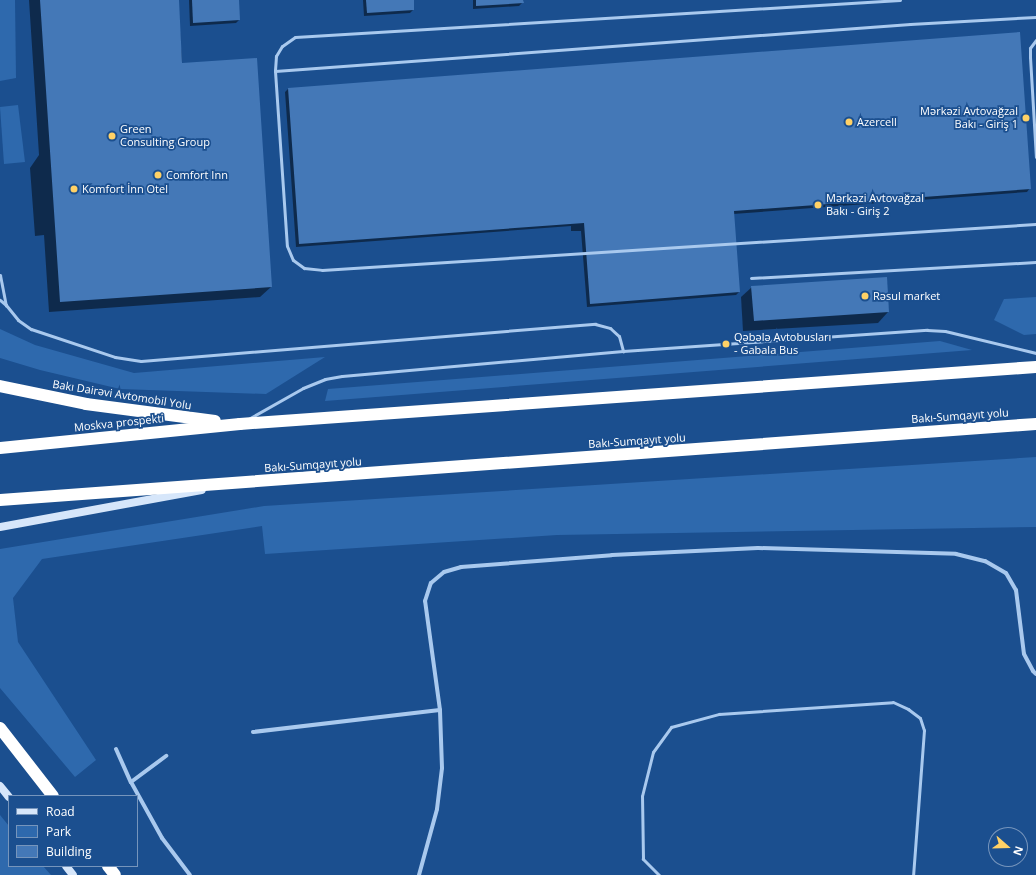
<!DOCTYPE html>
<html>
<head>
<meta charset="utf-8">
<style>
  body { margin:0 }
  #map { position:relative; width:1036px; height:875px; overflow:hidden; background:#1b4f8f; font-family:"Open Sans",sans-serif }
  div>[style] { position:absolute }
  .green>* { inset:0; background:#2e69ad }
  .shadow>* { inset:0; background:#0007 }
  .building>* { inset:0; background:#4478b7 }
  .lane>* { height:3px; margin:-1.5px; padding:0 1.5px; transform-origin:1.5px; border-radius:1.5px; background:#a9c9ee }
  .street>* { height:4px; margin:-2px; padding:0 2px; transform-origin:2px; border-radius:2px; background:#a9c9ee }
  .secondary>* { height:8px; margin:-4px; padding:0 4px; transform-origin:4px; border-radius:4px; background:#d6e6fa }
  .highway>* { height:12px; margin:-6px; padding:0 6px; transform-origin:6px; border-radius:6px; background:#fff }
  .dots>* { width:11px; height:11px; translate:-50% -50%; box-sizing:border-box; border:2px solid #1b4f8f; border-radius:50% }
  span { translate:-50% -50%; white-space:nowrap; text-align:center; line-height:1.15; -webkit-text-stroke:3.5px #1b4f8f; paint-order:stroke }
  .poi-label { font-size:11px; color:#fff }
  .right { translate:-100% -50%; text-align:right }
  .left { translate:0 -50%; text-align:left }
  .street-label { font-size:11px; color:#fff }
  .legend { position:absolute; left:8px; top:795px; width:130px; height:72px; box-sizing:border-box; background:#1b4f8f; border:1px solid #7695bc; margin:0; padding:5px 7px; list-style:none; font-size:12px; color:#fff }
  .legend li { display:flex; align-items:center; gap:8px; height:20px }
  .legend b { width:20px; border:1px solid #7695bc }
  .north { position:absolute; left:988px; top:827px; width:40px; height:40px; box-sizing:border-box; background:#1b4f8f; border:1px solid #7695bc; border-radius:50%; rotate:110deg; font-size:11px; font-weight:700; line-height:16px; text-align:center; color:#fff }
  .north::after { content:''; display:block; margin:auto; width:14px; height:18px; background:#ffd166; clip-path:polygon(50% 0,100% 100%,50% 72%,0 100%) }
</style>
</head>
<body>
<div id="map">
  <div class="green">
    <div style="clip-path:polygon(0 0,15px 0,16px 78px,0 81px)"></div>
    <div style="clip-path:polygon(18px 105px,25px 162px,4px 164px,0 107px)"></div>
    <div style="clip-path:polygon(1036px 297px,1036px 334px,1024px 335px,994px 320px,1004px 299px)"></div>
    <div style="clip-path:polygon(0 329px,35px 345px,134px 373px,325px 357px,266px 394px,120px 389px,40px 370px,0 358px)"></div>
    <div style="clip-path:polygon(940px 341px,972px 350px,325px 401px,328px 389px)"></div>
    <div style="clip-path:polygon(1036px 457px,1036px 527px,557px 535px,265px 554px,262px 526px,42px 559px,13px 598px,18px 642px,96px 760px,75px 777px,0 688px,0 549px,264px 506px)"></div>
    <div style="clip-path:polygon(0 815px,9px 826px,9px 866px,43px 866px,51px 875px,0 875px)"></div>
  </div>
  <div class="shadow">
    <div style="clip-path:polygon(29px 0,178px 0,182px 64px,271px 287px,260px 297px,49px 312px,44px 235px,35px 236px,30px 168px,39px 155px)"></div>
    <div style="clip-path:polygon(189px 0,238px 0,239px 20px,236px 23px,190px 26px)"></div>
    <div style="clip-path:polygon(363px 0,413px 0,413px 10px,410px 13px,364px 16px)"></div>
    <div style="clip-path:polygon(473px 0,522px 0,523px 2px,519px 6px,473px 9px)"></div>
    <div style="clip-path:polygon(288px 89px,1030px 188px,1027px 192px,733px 214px,739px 292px,736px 295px,587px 307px,581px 231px,571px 231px,571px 226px,296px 247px,285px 92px)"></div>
    <div style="clip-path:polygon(752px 287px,888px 312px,878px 323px,743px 331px,741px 297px)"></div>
  </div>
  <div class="building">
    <div style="clip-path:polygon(40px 0,179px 0,182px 63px,257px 58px,272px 287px,60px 302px)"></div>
    <div style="clip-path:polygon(192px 0,239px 0,240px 20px,193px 23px)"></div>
    <div style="clip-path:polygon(366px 0,414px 0,414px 10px,367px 13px)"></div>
    <div style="clip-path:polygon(476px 0,523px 0,524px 3px,476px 6px)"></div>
    <div style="clip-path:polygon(1020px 32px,1031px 189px,734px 211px,740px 292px,590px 304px,584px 223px,299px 244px,288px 88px)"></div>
    <div style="clip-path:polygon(887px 277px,889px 312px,754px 321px,751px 286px)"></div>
  </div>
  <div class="lane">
    <div style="left:900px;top:0;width:606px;rotate:176.5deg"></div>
    <div style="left:295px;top:37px;width:16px;rotate:145deg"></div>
    <div style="left:282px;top:46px;width:12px;rotate:121deg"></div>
    <div style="left:276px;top:56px;width:15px;rotate:94deg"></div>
    <div style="left:275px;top:71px;width:175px;rotate:86.1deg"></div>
    <div style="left:287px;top:246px;width:15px;rotate:67deg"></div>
    <div style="left:293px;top:260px;width:14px;rotate:36deg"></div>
    <div style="left:304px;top:268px;width:18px;rotate:6deg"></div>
    <div style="left:322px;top:270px;width:715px;rotate:-3.69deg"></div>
    <div style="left:1036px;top:40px;width:10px;rotate:127deg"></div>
    <div style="left:1030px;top:48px;width:9px;rotate:90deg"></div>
    <div style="left:1030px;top:57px;width:100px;rotate:86.6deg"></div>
    <div style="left:275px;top:71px;width:637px;rotate:-4.23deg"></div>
    <div style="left:910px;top:24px;width:126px;rotate:-3.2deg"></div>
    <div style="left:0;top:275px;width:31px;rotate:79deg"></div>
    <div style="left:6px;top:305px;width:8px;rotate:-140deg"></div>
    <div style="left:751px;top:278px;width:285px;rotate:-3.2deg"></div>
    <div style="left:6px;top:305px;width:19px;rotate:51deg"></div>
    <div style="left:18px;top:320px;width:16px;rotate:35deg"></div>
    <div style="left:31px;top:329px;width:89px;rotate:18.4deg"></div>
    <div style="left:115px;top:357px;width:26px;rotate:9deg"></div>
    <div style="left:141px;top:361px;width:456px;rotate:-4.7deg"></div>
    <div style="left:595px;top:324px;width:16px;rotate:15deg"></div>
    <div style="left:610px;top:328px;width:12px;rotate:42deg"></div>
    <div style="left:619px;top:336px;width:16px;rotate:75deg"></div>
    <div style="left:250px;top:418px;width:61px;rotate:-29.5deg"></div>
    <div style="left:303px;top:388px;width:24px;rotate:-22deg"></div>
    <div style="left:325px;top:379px;width:17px;rotate:-10deg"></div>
    <div style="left:342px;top:376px;width:282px;rotate:-5.1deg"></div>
    <div style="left:623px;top:351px;width:305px;rotate:-4deg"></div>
    <div style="left:927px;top:330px;width:18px;rotate:3deg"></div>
    <div style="left:945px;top:331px;width:94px;rotate:13.6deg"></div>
    <div style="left:659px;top:875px;width:23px;rotate:-135deg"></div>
    <div style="left:643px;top:859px;width:63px;rotate:-90.9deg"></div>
    <div style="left:642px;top:796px;width:45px;rotate:-76deg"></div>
    <div style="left:653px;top:752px;width:31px;rotate:-54deg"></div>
    <div style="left:671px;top:727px;width:50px;rotate:-15.2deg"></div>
    <div style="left:719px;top:714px;width:174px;rotate:-3.9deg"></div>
    <div style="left:893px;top:702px;width:17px;rotate:25deg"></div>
    <div style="left:908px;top:709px;width:15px;rotate:37deg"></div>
    <div style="left:920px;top:718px;width:13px;rotate:72deg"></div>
    <div style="left:924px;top:730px;width:145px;rotate:94.3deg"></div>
  </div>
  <div class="street">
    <div style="left:253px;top:732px;width:188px;rotate:-6.7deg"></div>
    <div style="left:116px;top:749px;width:36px;rotate:66deg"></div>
    <div style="left:131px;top:782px;width:64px;rotate:61deg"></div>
    <div style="left:162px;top:838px;width:46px;rotate:52.9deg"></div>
    <div style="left:131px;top:782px;width:44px;rotate:-36.6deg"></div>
    <div style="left:419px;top:875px;width:68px;rotate:-74.7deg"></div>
    <div style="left:437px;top:809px;width:41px;rotate:-83deg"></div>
    <div style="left:442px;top:768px;width:58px;rotate:-92deg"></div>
    <div style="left:440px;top:710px;width:110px;rotate:-97.8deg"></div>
    <div style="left:425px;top:601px;width:19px;rotate:-72deg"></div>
    <div style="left:431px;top:583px;width:17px;rotate:-40deg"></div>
    <div style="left:444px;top:572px;width:18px;rotate:-16deg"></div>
    <div style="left:461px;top:567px;width:151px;rotate:-4.5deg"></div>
    <div style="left:612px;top:555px;width:146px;rotate:-2.7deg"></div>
    <div style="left:758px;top:548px;width:198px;rotate:1.7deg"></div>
    <div style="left:956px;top:554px;width:30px;rotate:14deg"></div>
    <div style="left:985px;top:561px;width:24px;rotate:30deg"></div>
    <div style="left:1006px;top:573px;width:20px;rotate:60deg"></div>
    <div style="left:1016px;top:590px;width:64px;rotate:82.9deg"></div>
    <div style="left:1024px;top:654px;width:19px;rotate:62deg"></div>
    <div style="left:1033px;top:671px;width:4px;rotate:45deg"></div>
  </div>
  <div class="secondary">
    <div style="left:0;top:527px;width:205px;rotate:-10.4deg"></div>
    <div style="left:0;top:786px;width:14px;rotate:51deg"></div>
    <div style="left:66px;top:866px;width:11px;rotate:52deg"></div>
  </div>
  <div class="highway">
    <div style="left:0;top:386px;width:88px;rotate:11.8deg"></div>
    <div style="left:86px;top:404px;width:130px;rotate:7.5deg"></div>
    <div style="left:0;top:448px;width:241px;rotate:-5.7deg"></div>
    <div style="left:240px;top:424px;width:798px;rotate:-4.1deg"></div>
    <div style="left:0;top:500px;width:1039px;rotate:-4.2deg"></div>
    <div style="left:0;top:728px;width:86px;rotate:52.1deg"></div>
    <div style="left:108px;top:866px;width:11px;rotate:52deg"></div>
  </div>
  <div class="dots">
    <div style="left:1026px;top:118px;background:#ffd166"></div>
    <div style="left:849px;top:122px;background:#ffd166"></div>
    <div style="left:112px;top:136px;background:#ffd166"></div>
    <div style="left:158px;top:175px;background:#ffd166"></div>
    <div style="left:74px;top:189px;background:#ffd166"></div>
    <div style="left:818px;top:205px;background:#ffd166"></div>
    <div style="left:865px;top:296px;background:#ffd166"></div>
    <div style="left:726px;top:344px;background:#ffd166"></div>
  </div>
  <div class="poi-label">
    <span class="right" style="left:1018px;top:118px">Mərkəzi Avtovağzal<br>Bakı - Giriş 1</span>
    <span class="left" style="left:857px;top:122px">Azercell</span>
    <span class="left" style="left:120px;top:136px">Green<br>Consulting Group</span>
    <span class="left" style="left:166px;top:175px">Comfort Inn</span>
    <span class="left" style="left:82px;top:189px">Komfort İnn Otel</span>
    <span class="left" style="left:826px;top:205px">Mərkəzi Avtovağzal<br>Bakı - Giriş 2</span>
    <span class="left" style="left:873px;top:296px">Rәsul market</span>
    <span class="left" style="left:734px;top:344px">Qəbələ Avtobusları<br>- Gabala Bus</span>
  </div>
  <div class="street-label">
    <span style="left:122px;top:395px;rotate:9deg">Bakı Dairəvi Avtomobil Yolu</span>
    <span style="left:960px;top:416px;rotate:-4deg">Bakı-Sumqayıt yolu</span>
    <span style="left:119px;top:423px;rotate:-6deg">Moskva prospekti</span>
    <span style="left:637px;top:441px;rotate:-4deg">Bakı-Sumqayıt yolu</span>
    <span style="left:313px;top:465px;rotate:-4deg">Bakı-Sumqayıt yolu</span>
  </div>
  <ul class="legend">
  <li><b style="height:5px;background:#d6e6fa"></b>Road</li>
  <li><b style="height:11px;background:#2e69ad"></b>Park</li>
  <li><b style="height:11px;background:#4478b7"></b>Building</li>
  </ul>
  <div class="north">N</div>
</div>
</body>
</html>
